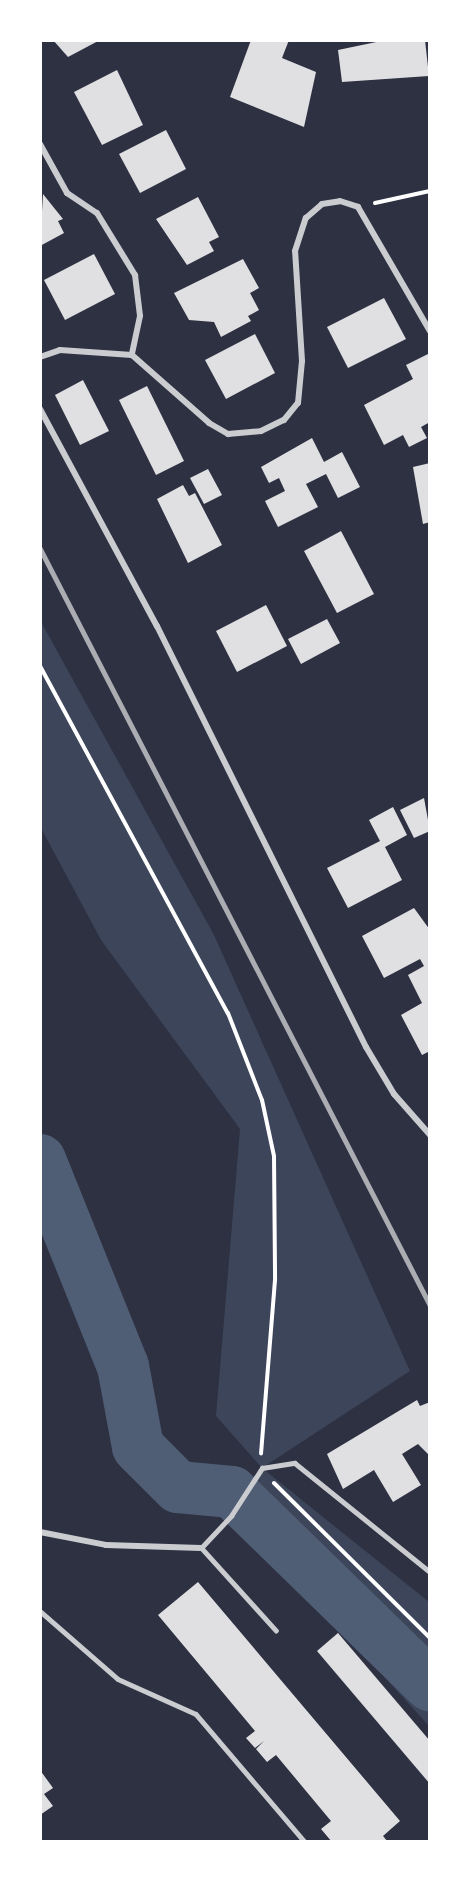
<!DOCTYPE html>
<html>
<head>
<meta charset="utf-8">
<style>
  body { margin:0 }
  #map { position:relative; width:470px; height:1882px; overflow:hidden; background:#2d3142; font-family:Karla,sans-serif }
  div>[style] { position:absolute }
  .green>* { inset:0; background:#3c4559 }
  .river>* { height:52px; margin:-26px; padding:0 26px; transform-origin:26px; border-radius:26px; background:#4f5d75 }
  .building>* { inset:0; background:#e0e0e3 }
  .path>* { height:4px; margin:-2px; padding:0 2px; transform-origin:2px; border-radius:2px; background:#fff }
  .service>* { height:4.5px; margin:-2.25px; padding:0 2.25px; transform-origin:2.25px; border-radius:2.25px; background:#caccd0 }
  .minor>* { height:6px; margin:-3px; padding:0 3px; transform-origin:3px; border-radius:3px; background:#caccd0 }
  .rail>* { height:4.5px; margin:-2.25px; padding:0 2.25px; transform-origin:2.25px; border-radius:2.25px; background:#abadb3 }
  span { translate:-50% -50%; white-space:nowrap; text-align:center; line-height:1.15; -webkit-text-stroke:6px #fff; paint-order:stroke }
  .frame { position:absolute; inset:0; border:42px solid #fff; pointer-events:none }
</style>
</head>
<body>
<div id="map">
  <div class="green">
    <div style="clip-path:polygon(40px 620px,214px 935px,410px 1371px,262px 1468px,429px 1602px,429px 1726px,246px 1525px,262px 1468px,216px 1416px,240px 1129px,101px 940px,41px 828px)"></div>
  </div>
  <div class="river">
    <div style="left:40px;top:1160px;width:222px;rotate:68.1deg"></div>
    <div style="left:123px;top:1366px;width:82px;rotate:79.5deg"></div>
    <div style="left:138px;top:1447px;width:57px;rotate:45deg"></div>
    <div style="left:178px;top:1487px;width:54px;rotate:5.3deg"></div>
    <div style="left:232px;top:1492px;width:277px;rotate:44.3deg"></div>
  </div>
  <div class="building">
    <div style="clip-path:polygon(53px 40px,100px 40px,68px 57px)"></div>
    <div style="clip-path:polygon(251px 40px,289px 40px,282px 58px,316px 72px,304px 127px,230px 97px)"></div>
    <div style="clip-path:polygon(386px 40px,425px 40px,429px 76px,342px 82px,338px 50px)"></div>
    <div style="clip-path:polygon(117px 70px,143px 125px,102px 145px,74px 92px)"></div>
    <div style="clip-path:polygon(166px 130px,186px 169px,140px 193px,119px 154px)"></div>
    <div style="clip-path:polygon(43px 194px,63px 219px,58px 221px,64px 233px,40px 246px)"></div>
    <div style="clip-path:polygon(198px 197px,219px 237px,209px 242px,214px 251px,187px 265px,156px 219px)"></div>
    <div style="clip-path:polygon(94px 254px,115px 294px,65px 320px,44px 280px)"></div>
    <div style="clip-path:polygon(243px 259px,259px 288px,250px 293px,259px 310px,248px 316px,251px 321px,221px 337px,214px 322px,189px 320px,174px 293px)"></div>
    <div style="clip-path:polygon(384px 298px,406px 339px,348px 368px,327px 327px)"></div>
    <div style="clip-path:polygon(255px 334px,275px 373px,226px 399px,205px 360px)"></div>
    <div style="clip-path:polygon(428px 354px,430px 422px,421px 427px,427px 438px,409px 447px,403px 435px,384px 445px,364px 405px,413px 379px,406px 365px)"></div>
    <div style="clip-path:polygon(83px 380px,109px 431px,80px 445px,55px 395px)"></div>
    <div style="clip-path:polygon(147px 386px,184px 461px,156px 475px,119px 400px)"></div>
    <div style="clip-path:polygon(312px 438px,324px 462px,342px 452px,360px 487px,338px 498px,326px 474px,306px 484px,318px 507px,278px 527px,265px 501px,285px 491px,279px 478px,269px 483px,261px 467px)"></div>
    <div style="clip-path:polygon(430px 463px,430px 522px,423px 524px,413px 467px)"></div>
    <div style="clip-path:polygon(208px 469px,222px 495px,204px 504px,190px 478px)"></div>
    <div style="clip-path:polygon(183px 485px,189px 496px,195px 493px,222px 545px,188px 563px,157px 499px)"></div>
    <div style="clip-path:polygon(341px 531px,374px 594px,337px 613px,304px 551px)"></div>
    <div style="clip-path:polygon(266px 605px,287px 646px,237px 672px,216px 631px)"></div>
    <div style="clip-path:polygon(327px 619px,340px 643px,301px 664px,288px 639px)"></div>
    <div style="clip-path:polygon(424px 798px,430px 831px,414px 838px,400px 810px)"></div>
    <div style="clip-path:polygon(393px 807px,407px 835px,385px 847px,402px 880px,348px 908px,327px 868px,380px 841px,369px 820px)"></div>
    <div style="clip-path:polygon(414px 908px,430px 930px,430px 1051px,422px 1055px,401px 1015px,422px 1003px,408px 975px,424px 966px,420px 959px,384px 978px,362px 936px)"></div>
    <div style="clip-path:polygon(417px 1400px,420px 1406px,430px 1402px,430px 1456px,418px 1444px,402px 1454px,421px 1485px,393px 1502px,374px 1470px,343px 1489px,327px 1454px)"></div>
    <div style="clip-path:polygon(198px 1582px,400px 1821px,383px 1836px,388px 1842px,332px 1842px,321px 1829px,331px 1821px,276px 1755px,267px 1762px,256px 1749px,264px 1741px,255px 1748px,246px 1738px,255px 1731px,158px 1615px)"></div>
    <div style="clip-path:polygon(338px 1633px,430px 1741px,430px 1784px,317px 1651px)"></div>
    <div style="clip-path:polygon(40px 1770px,53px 1788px,44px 1794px,53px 1806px,40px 1815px)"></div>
  </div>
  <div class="path">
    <div style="left:375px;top:203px;width:56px;rotate:-12.3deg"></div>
    <div style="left:40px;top:666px;width:395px;rotate:61.6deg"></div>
    <div style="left:228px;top:1013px;width:93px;rotate:68.7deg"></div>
    <div style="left:262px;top:1100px;width:57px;rotate:77.9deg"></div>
    <div style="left:274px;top:1156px;width:124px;rotate:89.5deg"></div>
    <div style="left:275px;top:1280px;width:174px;rotate:94.6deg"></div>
    <div style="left:274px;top:1483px;width:220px;rotate:44.8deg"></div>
  </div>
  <div class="service">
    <div style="left:40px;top:1611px;width:103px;rotate:41.1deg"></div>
    <div style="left:118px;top:1679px;width:85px;rotate:24.2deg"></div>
    <div style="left:196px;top:1714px;width:168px;rotate:49.6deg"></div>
    <div style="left:276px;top:1631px;width:112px;rotate:-132.1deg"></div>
    <div style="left:201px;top:1548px;width:44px;rotate:-46.8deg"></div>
    <div style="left:231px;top:1516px;width:57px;rotate:-57.1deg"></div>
    <div style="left:262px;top:1468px;width:33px;rotate:-9deg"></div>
    <div style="left:295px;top:1463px;width:174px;rotate:38.9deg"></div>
  </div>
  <div class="minor">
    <div style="left:40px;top:144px;width:56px;rotate:61.1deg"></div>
    <div style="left:67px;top:193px;width:36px;rotate:34deg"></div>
    <div style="left:97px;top:213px;width:73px;rotate:58.5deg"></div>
    <div style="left:135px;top:275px;width:41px;rotate:83deg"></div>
    <div style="left:140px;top:316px;width:40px;rotate:102deg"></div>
    <div style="left:40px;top:357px;width:21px;rotate:-19deg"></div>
    <div style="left:60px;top:350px;width:72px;rotate:4deg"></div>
    <div style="left:132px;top:355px;width:103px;rotate:41.4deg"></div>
    <div style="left:209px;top:423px;width:22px;rotate:30deg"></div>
    <div style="left:228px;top:434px;width:33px;rotate:-5deg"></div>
    <div style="left:261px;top:431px;width:25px;rotate:-26deg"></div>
    <div style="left:284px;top:420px;width:22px;rotate:-51deg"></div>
    <div style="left:298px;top:403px;width:42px;rotate:-84.6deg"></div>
    <div style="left:302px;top:361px;width:110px;rotate:-93.6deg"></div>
    <div style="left:295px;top:251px;width:35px;rotate:-72deg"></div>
    <div style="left:306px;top:218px;width:21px;rotate:-41deg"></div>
    <div style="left:322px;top:204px;width:18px;rotate:-9deg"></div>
    <div style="left:340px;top:201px;width:19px;rotate:18deg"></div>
    <div style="left:358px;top:207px;width:143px;rotate:59.9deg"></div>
    <div style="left:40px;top:409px;width:247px;rotate:61.7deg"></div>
    <div style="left:157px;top:626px;width:470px;rotate:63.6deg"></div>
    <div style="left:366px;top:1047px;width:55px;rotate:59.2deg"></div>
    <div style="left:394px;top:1094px;width:55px;rotate:48.7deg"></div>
    <div style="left:40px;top:1532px;width:67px;rotate:11.1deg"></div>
    <div style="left:106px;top:1545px;width:95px;rotate:1.8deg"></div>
  </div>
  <div class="rail">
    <div style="left:40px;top:548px;width:852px;rotate:62.74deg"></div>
  </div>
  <div class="frame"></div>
</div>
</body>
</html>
